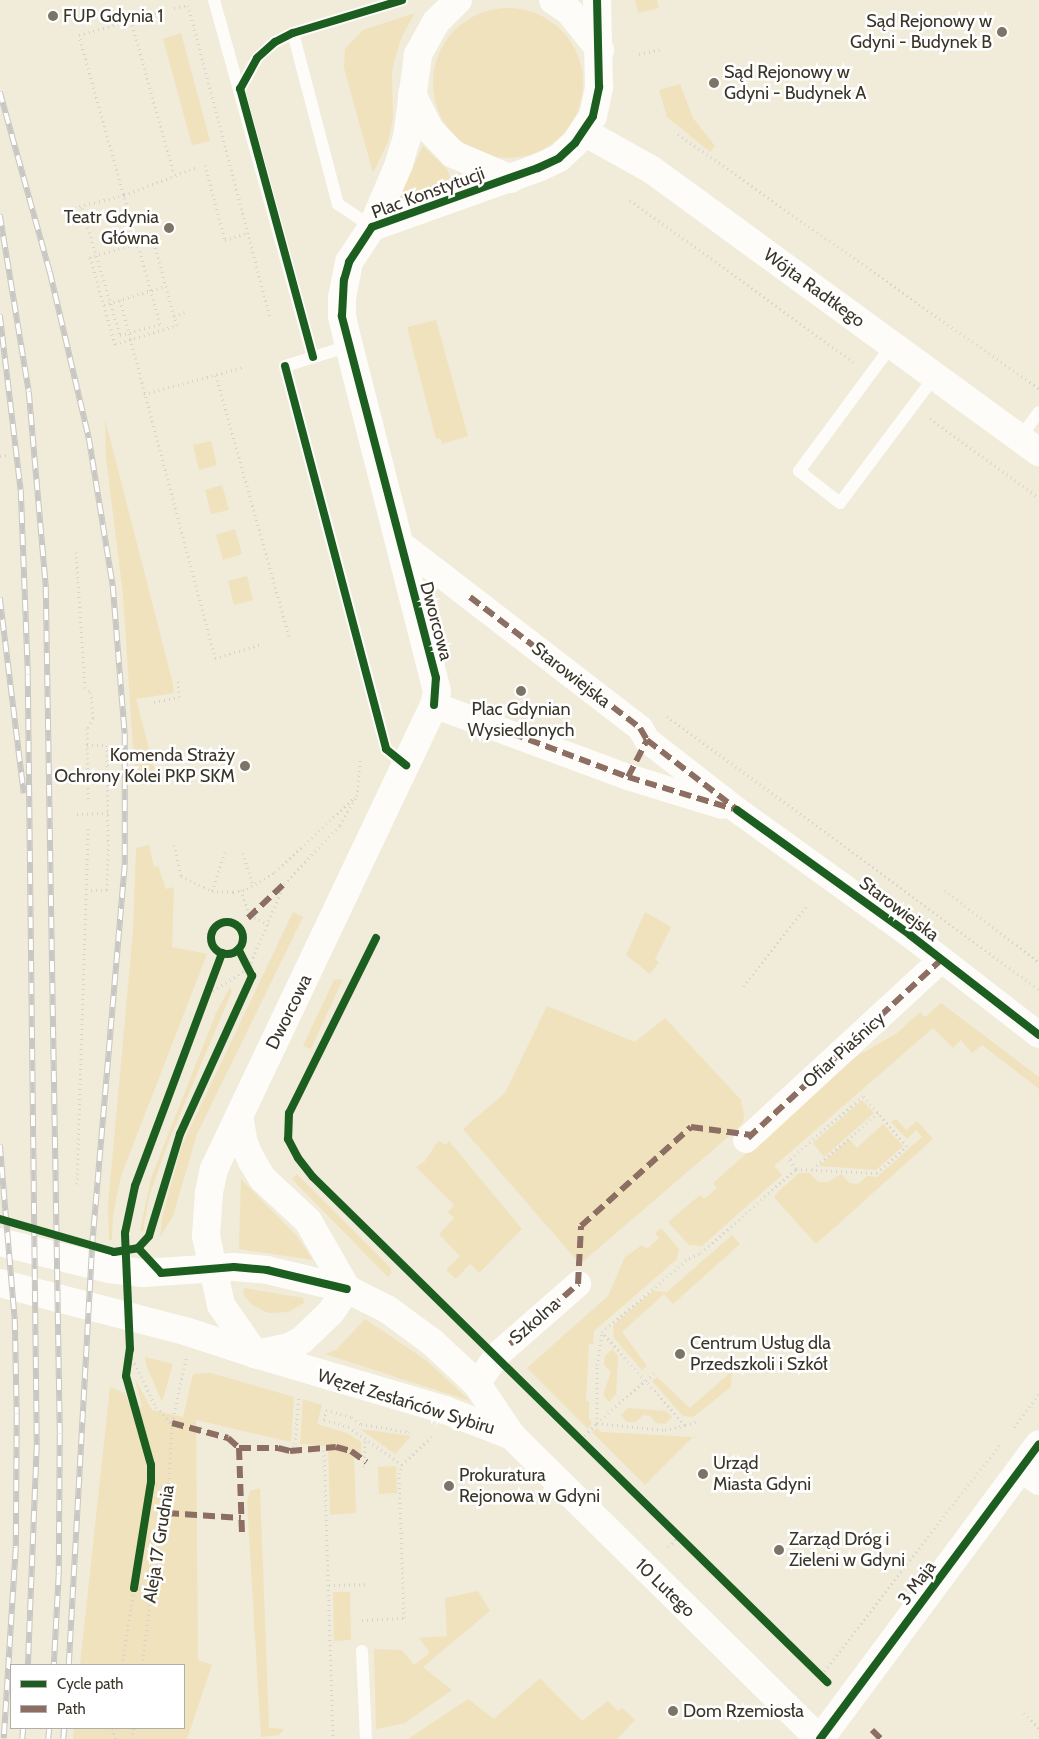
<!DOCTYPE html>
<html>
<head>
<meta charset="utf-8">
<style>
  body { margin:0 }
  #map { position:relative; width:1039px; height:1739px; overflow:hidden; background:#f1ebda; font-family:Cabin,sans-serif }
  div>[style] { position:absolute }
  .green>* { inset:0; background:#f0e2bd }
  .round { border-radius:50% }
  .path>* { height:3px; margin-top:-1.5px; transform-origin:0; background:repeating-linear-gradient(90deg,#d5d3ce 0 1px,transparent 0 5px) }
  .service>* { height:12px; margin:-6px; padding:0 6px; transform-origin:6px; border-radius:6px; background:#fdfcf9 }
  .minor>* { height:26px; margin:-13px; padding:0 13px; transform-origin:13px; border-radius:13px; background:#fdfcf9 }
  .tertiary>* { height:28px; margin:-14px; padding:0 14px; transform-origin:14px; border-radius:14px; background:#fdfcf9 }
  .secondary>* { height:28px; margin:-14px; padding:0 14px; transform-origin:14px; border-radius:14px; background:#fdfcf9 }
  .primary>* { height:28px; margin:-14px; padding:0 14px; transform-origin:14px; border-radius:14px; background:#fdfcf9 }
  .rail>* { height:5.5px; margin-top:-2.75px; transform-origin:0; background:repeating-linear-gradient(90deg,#fff 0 11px,#c9c7c2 0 22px); box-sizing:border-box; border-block:1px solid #c9c7c2 }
  .quiet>* { height:6px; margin-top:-3px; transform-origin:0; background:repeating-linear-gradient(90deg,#8d6e63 0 12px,transparent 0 18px) }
  .cycleway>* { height:8px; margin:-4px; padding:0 4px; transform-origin:4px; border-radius:4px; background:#1b5e20 }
  .cycleway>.ring { margin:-4px; padding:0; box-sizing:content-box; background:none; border:8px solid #1b5e20; border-radius:50% }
  .dots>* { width:14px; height:14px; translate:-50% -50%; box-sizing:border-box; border:2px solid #fff; border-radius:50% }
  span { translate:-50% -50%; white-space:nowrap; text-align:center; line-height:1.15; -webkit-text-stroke:5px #fff; paint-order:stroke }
  .poi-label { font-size:18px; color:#3a3529 }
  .left { translate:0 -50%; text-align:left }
  .right { translate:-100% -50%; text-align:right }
  .street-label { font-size:18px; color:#3a3529 }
  .legend { position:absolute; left:10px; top:1664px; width:175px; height:65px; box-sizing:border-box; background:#fff; border:1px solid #b0aea9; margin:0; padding:6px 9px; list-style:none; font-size:15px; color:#3a3529 }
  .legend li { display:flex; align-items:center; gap:10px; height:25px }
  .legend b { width:25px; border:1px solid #b0aea9 }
</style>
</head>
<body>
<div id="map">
  <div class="green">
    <div style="clip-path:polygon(635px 0,657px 0,659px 8px,638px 13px)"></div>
    <div class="round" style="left:433px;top:8px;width:150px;height:150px"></div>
    <div style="clip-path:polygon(415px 13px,402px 36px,395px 58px,392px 73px,393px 119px,388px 142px,373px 173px,344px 68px,345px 49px,363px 30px)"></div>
    <div style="clip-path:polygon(181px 33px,210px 141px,192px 145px,163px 39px)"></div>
    <div style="clip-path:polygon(680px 84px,693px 118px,715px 146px,710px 152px,667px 117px,659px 90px)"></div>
    <div style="clip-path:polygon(423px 146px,447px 169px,450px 178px,442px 187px,398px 199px)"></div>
    <div style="clip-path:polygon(436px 320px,468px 436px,442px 444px,440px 438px,436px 439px,407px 327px)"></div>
    <div style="clip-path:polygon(105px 419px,173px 684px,174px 693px,136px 699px,157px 779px,135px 779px,123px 595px,106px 457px)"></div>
    <div style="clip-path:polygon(211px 441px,217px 465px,199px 470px,193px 445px)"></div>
    <div style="clip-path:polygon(222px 485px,229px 510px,211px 514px,205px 490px)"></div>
    <div style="clip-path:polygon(235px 529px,242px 554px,223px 560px,216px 535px)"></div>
    <div style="clip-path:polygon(247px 576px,253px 600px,234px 605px,228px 581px)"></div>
    <div style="clip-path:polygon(149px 845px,154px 867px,158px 866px,166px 889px,174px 887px,172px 947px,207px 954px,121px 1176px,113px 1215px,112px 1240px,109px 1240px,108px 1206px,133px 931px,136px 848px)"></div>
    <div style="clip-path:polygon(293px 912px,303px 917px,197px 1134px,173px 1216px,160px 1237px,162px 1218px,182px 1145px)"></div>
    <div style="clip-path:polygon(645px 912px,671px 927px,655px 959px,659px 962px,650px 974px,626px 955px)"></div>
    <div style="clip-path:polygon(343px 979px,311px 1049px,303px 1046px,334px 980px)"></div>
    <div style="clip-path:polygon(230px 987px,232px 991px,168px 1143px,149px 1197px,143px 1231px,140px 1231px,151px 1178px,216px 1013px)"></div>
    <div style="clip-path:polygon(941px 1003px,1039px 1077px,1039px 1089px,982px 1045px,972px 1053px,961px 1040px,953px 1048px,933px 1028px,774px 1166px,782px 1175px,702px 1246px,689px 1245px,668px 1222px,700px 1195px,704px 1199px,717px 1188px,713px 1183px,854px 1058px,897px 1033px,920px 1012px,925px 1017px)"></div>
    <div style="clip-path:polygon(547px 1006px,635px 1042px,665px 1018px,741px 1100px,744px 1115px,743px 1123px,735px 1131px,580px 1264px,463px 1129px,505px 1093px)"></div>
    <div style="clip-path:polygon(862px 1100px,874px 1113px,824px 1157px,813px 1143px)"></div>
    <div style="clip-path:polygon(896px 1119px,906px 1130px,917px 1121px,933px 1139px,816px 1244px,774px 1197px,777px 1193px,799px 1173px,810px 1173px,818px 1182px,828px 1182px,841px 1174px,849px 1183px,858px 1184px,867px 1176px,877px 1177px,922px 1137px,916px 1130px,907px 1139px,891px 1122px)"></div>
    <div style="clip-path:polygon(883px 1124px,903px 1146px,876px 1170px,819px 1166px,849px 1139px,857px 1148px)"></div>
    <div style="clip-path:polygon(438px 1141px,446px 1145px,449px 1141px,522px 1229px,479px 1273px,470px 1264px,456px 1279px,446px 1270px,460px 1256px,439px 1234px,454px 1218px,448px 1212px,454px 1205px,416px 1167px,425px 1161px)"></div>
    <div style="clip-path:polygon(297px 1174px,391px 1268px,391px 1274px,388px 1277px,292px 1179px)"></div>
    <div style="clip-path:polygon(241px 1179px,296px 1235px,313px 1260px,239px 1249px)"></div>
    <div style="clip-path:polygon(661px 1228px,679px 1249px,677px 1259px,594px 1331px,593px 1344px,589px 1344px,586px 1401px,589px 1401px,589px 1419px,592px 1423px,588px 1429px,527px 1368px,608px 1296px,625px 1257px,642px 1245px,647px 1249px,659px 1238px,655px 1233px)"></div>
    <div style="clip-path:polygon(732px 1235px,740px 1244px,673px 1304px,664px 1294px,622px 1332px,647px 1366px,642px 1370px,614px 1338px,613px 1325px,653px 1291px,667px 1292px)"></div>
    <div style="clip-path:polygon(244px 1288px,303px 1298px,304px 1303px,288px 1312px,268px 1313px,251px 1304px,243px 1294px)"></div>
    <div style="clip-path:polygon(365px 1319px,427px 1361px,470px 1401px,325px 1354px,336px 1350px)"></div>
    <div style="clip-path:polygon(612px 1349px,618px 1356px,616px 1394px,609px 1402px,603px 1395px,611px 1372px,604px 1365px,605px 1356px)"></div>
    <div style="clip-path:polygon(145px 1357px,173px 1364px,162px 1402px,146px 1365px)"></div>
    <div style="clip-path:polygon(732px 1371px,731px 1387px,693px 1417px,683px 1416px,652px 1381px,657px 1377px,690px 1408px)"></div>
    <div style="clip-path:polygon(211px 1373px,294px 1397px,291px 1442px,196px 1420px,198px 1660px,212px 1665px,187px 1739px,73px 1739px,74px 1728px,184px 1728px,184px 1665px,80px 1665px,110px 1387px,125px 1393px,129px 1404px,142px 1407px,135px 1379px,152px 1410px,183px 1417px,193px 1374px)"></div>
    <div style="clip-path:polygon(303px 1399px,322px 1405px,317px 1424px,347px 1433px,361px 1442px,361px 1458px,354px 1458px,356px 1513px,330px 1515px,328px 1446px,300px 1444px)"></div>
    <div style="clip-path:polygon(628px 1408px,666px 1411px,672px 1417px,665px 1424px,656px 1423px,650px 1416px,643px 1415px,636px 1422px,627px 1422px,621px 1415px)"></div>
    <div style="clip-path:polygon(597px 1428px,601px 1432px,693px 1437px,645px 1485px,592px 1432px)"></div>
    <div style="clip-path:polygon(360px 1429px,411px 1436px,395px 1454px)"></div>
    <div style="clip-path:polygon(396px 1466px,397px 1493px,379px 1494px,378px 1467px)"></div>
    <div style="clip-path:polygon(260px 1488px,269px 1728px,284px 1729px,279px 1735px,261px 1737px,247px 1502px,250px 1491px)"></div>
    <div style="clip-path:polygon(478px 1591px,490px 1611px,423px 1667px,452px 1690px,405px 1723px,376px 1729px,374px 1649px,402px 1650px,414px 1665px,430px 1653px,419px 1638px,447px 1636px,445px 1598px)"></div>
    <div style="clip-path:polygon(333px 1592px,350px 1592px,351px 1640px,334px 1641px)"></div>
    <div style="clip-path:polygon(540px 1678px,582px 1721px,608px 1701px,618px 1711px,622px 1708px,635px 1720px,617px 1739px,408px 1739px,468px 1699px,494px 1719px)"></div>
  </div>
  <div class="path">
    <div style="left:174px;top:8px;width:14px;rotate:-12deg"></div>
    <div style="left:188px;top:5px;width:324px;rotate:75.3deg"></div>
    <div style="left:156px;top:13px;width:26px;rotate:164deg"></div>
    <div style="left:131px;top:20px;width:160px;rotate:74.4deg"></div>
    <div style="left:639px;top:54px;width:24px;rotate:-12deg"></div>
    <div style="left:678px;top:134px;width:442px;rotate:35.2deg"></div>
    <div style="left:205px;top:165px;width:78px;rotate:75.1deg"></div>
    <div style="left:225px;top:240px;width:23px;rotate:-18deg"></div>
    <div style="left:630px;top:200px;width:276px;rotate:35.9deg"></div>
    <div style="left:82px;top:208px;width:133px;rotate:73.3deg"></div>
    <div style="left:120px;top:335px;width:41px;rotate:-15.4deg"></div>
    <div style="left:160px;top:324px;width:300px;rotate:-105.7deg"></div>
    <div style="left:79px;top:35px;width:54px;rotate:-16.1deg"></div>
    <div style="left:65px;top:210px;width:61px;rotate:-14.3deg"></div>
    <div style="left:124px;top:195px;width:78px;rotate:-21deg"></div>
    <div style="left:120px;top:300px;width:370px;rotate:75.1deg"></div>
    <div style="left:215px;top:658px;width:49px;rotate:-16.6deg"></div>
    <div style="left:104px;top:305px;width:64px;rotate:-17.3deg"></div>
    <div style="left:174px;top:316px;width:80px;rotate:-105.3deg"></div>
    <div style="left:153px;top:239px;width:66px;rotate:164.1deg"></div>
    <div style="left:90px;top:257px;width:91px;rotate:74deg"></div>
    <div style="left:115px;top:344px;width:65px;rotate:-17deg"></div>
    <div style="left:177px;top:325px;width:9px;rotate:-108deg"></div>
    <div style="left:174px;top:316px;width:12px;rotate:-20deg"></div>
    <div style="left:216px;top:375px;width:272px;rotate:74.4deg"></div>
    <div style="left:144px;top:394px;width:104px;rotate:-15.1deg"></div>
    <div style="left:930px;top:418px;width:135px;rotate:36.3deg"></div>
    <div style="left:0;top:456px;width:7px;rotate:-8deg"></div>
    <div style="left:76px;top:552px;width:135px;rotate:86.2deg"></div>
    <div style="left:85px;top:687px;width:8px;rotate:40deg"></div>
    <div style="left:91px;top:692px;width:26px;rotate:86deg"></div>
    <div style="left:93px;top:718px;width:12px;rotate:121deg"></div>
    <div style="left:87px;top:728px;width:73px;rotate:89.2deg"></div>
    <div style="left:154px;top:702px;width:25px;rotate:-11deg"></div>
    <div style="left:179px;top:697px;width:18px;rotate:-93deg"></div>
    <div style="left:667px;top:716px;width:461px;rotate:36.3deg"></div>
    <div style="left:87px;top:745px;width:20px"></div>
    <div style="left:107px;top:745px;width:99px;rotate:89.4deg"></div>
    <div style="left:108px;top:844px;width:46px;rotate:91.2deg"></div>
    <div style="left:107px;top:890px;width:19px;rotate:180deg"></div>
    <div style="left:77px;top:814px;width:31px;rotate:-2deg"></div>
    <div style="left:174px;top:845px;width:32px;rotate:77deg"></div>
    <div style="left:181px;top:876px;width:34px;rotate:26deg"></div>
    <div style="left:225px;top:852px;width:41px;rotate:108.4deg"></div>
    <div style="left:212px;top:891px;width:21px;rotate:3deg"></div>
    <div style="left:233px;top:892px;width:14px;rotate:-12deg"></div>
    <div style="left:247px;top:889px;width:33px;rotate:-31deg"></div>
    <div style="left:275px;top:872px;width:108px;rotate:-43.1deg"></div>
    <div style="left:243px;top:853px;width:34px;rotate:73deg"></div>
    <div style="left:240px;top:890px;width:27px;rotate:68deg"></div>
    <div style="left:250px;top:915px;width:21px;rotate:28deg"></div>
    <div style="left:945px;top:890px;width:118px;rotate:37.5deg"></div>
    <div style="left:743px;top:986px;width:104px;rotate:-51.3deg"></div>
    <div style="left:209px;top:994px;width:48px;rotate:-34deg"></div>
    <div style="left:249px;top:967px;width:90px;rotate:-67.1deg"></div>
    <div style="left:284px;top:884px;width:81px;rotate:-46.5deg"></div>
    <div style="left:340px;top:825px;width:34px;rotate:-60deg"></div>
    <div style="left:357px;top:796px;width:36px;rotate:-85deg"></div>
    <div style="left:813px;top:1169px;width:86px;rotate:-40.7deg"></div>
    <div style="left:77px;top:1184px;width:359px;rotate:-88.2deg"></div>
    <div style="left:130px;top:1354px;width:59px;rotate:63.9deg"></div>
    <div style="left:156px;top:1407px;width:22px;rotate:47deg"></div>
    <div style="left:654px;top:1373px;width:76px;rotate:138.7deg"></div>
    <div style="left:597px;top:1423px;width:58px;rotate:-90deg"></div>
    <div style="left:597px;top:1365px;width:33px;rotate:-81deg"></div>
    <div style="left:602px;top:1332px;width:114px;rotate:-40.4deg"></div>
    <div style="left:689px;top:1258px;width:13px;rotate:-23deg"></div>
    <div style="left:701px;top:1253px;width:127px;rotate:-41.5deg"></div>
    <div style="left:796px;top:1169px;width:81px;rotate:2.8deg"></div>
    <div style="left:877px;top:1173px;width:40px;rotate:-42deg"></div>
    <div style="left:907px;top:1146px;width:67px;rotate:-131.3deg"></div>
    <div style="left:863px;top:1096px;width:98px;rotate:139.1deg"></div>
    <div style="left:789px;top:1160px;width:11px;rotate:52deg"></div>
    <div style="left:685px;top:1425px;width:13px;rotate:-18deg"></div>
    <div style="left:1014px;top:1427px;width:42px;rotate:-53.7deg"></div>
    <div style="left:581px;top:1439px;width:23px;rotate:-45deg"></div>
    <div style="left:597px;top:1423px;width:68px;rotate:5.9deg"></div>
    <div style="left:665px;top:1430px;width:21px;rotate:-14deg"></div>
    <div style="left:685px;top:1425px;width:123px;rotate:-131.7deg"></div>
    <div style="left:324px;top:1450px;width:289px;rotate:88.2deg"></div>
    <div style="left:290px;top:1451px;width:9px;rotate:-54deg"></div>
    <div style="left:295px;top:1444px;width:49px;rotate:-85.3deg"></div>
    <div style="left:402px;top:1465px;width:65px;rotate:-144.4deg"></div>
    <div style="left:349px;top:1427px;width:26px;rotate:-164deg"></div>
    <div style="left:324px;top:1420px;width:10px;rotate:-79deg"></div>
    <div style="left:326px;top:1410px;width:27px;rotate:15deg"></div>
    <div style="left:352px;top:1417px;width:11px;rotate:38deg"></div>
    <div style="left:361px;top:1424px;width:48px;rotate:9.7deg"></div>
    <div style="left:408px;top:1432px;width:4px;rotate:-45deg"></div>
    <div style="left:364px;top:1467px;width:28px;rotate:-88deg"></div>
    <div style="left:151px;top:1484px;width:18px;rotate:13deg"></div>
    <div style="left:668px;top:1547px;width:16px;rotate:-47deg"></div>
    <div style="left:329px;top:1585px;width:40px;rotate:-1.4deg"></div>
    <div style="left:362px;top:1620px;width:42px;rotate:-2.7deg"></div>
    <div style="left:404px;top:1618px;width:144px;rotate:-92deg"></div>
    <div style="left:399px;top:1474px;width:9px;rotate:-72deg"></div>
    <div style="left:402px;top:1465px;width:43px;rotate:-44.1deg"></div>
    <div style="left:122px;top:1665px;width:78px;rotate:-81.1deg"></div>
    <div style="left:134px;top:1588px;width:18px;rotate:9deg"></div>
    <div style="left:142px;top:1665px;width:72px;rotate:-82.8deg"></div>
    <div style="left:151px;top:1594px;width:83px;rotate:-78.8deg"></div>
    <div style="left:167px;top:1513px;width:90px;rotate:-86.8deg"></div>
    <div style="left:172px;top:1423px;width:66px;rotate:-77.7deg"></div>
    <div style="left:821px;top:1675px;width:295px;rotate:-52.2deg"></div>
    <div style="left:1024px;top:1713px;width:21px;rotate:45deg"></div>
    <div style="left:113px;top:1728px;width:11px;rotate:80deg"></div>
    <div style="left:131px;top:1739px;width:11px;rotate:-75deg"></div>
  </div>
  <div class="service">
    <div style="left:214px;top:0;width:370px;rotate:74.5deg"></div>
    <div style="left:293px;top:33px;width:177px;rotate:75.3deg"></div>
    <div style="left:338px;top:204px;width:41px;rotate:34.1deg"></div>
    <div style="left:240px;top:89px;width:35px;rotate:-61deg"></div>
    <div style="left:257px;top:58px;width:24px;rotate:-42deg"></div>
    <div style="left:275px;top:42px;width:20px;rotate:-27deg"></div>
    <div style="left:293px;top:33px;width:114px;rotate:-16.8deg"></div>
    <div style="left:892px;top:345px;width:157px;rotate:126.4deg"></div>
    <div style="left:799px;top:471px;width:52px;rotate:38deg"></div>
    <div style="left:840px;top:503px;width:159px;rotate:-53.2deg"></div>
    <div style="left:349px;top:346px;width:67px;rotate:162.6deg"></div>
    <div style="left:285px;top:366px;width:396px;rotate:75.2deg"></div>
    <div style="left:386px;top:749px;width:26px;rotate:39deg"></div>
    <div style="left:1020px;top:438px;width:32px;rotate:-54deg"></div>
    <div style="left:362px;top:1651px;width:88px;rotate:87.4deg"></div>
  </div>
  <div class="minor">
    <div style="left:401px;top:544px;width:302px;rotate:37.6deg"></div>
    <div style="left:640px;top:728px;width:14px;rotate:60deg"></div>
    <div style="left:647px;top:740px;width:114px;rotate:37.9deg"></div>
    <div style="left:737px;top:810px;width:213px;rotate:35.8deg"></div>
    <div style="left:910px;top:935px;width:163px;rotate:37.8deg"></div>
    <div style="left:434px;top:705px;width:207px;rotate:20.4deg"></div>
    <div style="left:628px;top:777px;width:98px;rotate:17.1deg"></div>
    <div style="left:746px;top:1140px;width:265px;rotate:-42.7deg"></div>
    <div style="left:477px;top:1384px;width:35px;rotate:-55deg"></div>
    <div style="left:497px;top:1355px;width:108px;rotate:-41.2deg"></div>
    <div style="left:1021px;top:1469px;width:22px;rotate:36deg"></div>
  </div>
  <div class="tertiary">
    <div style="left:553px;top:0;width:19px;rotate:35deg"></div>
    <div style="left:569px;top:11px;width:50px;rotate:51.5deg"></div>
    <div style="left:412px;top:94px;width:40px;rotate:63.4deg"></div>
    <div style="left:430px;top:130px;width:33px;rotate:46deg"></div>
    <div style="left:453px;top:154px;width:63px;rotate:23.3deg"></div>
    <div style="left:584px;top:132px;width:78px;rotate:29.2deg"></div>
    <div style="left:652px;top:170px;width:479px;rotate:36.1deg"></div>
    <div style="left:820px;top:1739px;width:367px;rotate:-53.4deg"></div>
  </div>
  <div class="secondary">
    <div style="left:458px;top:0;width:31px;rotate:135deg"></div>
    <div style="left:436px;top:22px;width:38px;rotate:119deg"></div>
    <div style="left:418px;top:55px;width:83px;rotate:97.6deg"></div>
    <div style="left:407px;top:137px;width:28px;rotate:107deg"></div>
    <div style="left:399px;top:164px;width:69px;rotate:113.2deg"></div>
    <div style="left:372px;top:227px;width:42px;rotate:123.3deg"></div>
    <div style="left:349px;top:262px;width:37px;rotate:101deg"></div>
    <div style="left:342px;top:298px;width:18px;rotate:90deg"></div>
    <div style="left:342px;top:316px;width:31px;rotate:77deg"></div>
    <div style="left:349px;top:346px;width:356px;rotate:75.7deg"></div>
    <div style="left:437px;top:691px;width:14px;rotate:102deg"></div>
    <div style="left:434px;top:705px;width:514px;rotate:115.37deg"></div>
    <div style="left:214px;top:1169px;width:25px;rotate:102deg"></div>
    <div style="left:209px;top:1193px;width:43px;rotate:94deg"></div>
    <div style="left:206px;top:1236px;width:71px;rotate:77.7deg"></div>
    <div style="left:221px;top:1305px;width:60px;rotate:55.2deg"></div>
    <div style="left:255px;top:1354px;width:198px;rotate:16.4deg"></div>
    <div style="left:445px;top:1410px;width:72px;rotate:21.2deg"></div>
    <div style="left:372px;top:227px;width:176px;rotate:-19.6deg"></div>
    <div style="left:538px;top:168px;width:23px;rotate:-25deg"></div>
    <div style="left:559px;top:158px;width:22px;rotate:-43deg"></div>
    <div style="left:575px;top:143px;width:32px;rotate:-56deg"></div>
    <div style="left:593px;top:116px;width:30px;rotate:-78deg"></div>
    <div style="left:599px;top:87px;width:87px;rotate:-91.3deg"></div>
    <div style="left:239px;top:1116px;width:28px;rotate:80deg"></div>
    <div style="left:244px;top:1144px;width:19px;rotate:65deg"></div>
    <div style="left:252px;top:1161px;width:21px;rotate:59deg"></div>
    <div style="left:263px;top:1179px;width:62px;rotate:43deg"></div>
    <div style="left:308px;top:1221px;width:78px;rotate:60.2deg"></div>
    <div style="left:347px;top:1289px;width:45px;rotate:26.6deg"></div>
    <div style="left:387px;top:1309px;width:56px;rotate:36.3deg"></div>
    <div style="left:432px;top:1342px;width:62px;rotate:43deg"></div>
    <div style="left:477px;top:1384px;width:63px;rotate:56.1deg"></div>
    <div style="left:512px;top:1436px;width:431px;rotate:44.6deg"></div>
  </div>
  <div class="primary">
    <div style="left:0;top:1242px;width:112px;rotate:13.9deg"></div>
    <div style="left:109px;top:1269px;width:34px;rotate:7deg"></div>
    <div style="left:143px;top:1273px;width:91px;rotate:-3.8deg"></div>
    <div style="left:234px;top:1267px;width:33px;rotate:5deg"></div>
    <div style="left:267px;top:1270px;width:82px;rotate:13.4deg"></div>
    <div style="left:347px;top:1289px;width:28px;rotate:125deg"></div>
    <div style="left:331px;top:1312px;width:40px;rotate:136deg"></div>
    <div style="left:302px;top:1340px;width:15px;rotate:152deg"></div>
    <div style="left:289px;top:1347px;width:35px;rotate:168deg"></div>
    <div style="left:255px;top:1354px;width:74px;rotate:-161.8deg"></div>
    <div style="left:185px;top:1331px;width:191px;rotate:-165.5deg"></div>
  </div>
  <div class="rail">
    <div style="left:0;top:92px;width:187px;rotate:74.5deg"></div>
    <div style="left:50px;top:272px;width:171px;rotate:76.8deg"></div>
    <div style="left:89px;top:438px;width:150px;rotate:80.8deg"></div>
    <div style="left:113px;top:586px;width:148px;rotate:85.4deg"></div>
    <div style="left:125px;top:734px;width:131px;rotate:90deg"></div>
    <div style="left:125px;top:865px;width:372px;rotate:94.9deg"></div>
    <div style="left:93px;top:1236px;width:430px;rotate:93.2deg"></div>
    <div style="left:0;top:215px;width:179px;rotate:80.7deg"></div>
    <div style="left:29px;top:392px;width:196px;rotate:85deg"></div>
    <div style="left:46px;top:587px;width:847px;rotate:89.05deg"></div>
    <div style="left:60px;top:1434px;width:140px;rotate:90.4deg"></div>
    <div style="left:59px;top:1574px;width:91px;rotate:93.1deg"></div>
    <div style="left:0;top:315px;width:176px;rotate:83.2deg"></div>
    <div style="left:21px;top:490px;width:185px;rotate:87.8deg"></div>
    <div style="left:28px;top:675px;width:770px;rotate:89.33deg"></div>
    <div style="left:37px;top:1445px;width:220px;rotate:92.3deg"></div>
    <div style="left:0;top:598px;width:197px;rotate:83deg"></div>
    <div style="left:0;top:1145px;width:175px;rotate:85.1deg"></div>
    <div style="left:15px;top:1319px;width:95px;rotate:88.8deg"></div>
    <div style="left:17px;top:1414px;width:134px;rotate:90.4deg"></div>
    <div style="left:16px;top:1548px;width:191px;rotate:93.6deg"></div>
    <div style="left:22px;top:1739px;width:11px;rotate:-85deg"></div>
    <div style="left:48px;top:1739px;width:11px;rotate:-85deg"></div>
    <div style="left:63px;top:1739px;width:11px;rotate:-85deg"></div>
  </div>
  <div class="quiet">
    <div style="left:470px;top:597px;width:215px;rotate:37.6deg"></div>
    <div style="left:640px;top:728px;width:14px;rotate:60deg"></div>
    <div style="left:647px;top:740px;width:118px;rotate:37.7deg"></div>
    <div style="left:495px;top:727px;width:142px;rotate:20.6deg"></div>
    <div style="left:628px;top:777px;width:110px;rotate:16.9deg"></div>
    <div style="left:628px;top:777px;width:42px;rotate:-62.8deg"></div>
    <div style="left:248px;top:918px;width:50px;rotate:-43.4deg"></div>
    <div style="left:748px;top:1138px;width:263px;rotate:-42.7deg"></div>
    <div style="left:510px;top:1344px;width:91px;rotate:-41.4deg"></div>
    <div style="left:578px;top:1284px;width:58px;rotate:-87deg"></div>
    <div style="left:581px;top:1226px;width:148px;rotate:-42deg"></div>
    <div style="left:691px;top:1127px;width:61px;rotate:7.6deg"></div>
    <div style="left:172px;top:1423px;width:58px;rotate:15deg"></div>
    <div style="left:228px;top:1438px;width:15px;rotate:42deg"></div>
    <div style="left:239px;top:1448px;width:85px;rotate:88deg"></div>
    <div style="left:239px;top:1448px;width:39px"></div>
    <div style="left:278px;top:1448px;width:12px;rotate:14deg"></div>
    <div style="left:290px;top:1451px;width:46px;rotate:-5deg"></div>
    <div style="left:336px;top:1447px;width:16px;rotate:15deg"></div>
    <div style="left:351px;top:1451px;width:19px;rotate:36deg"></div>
    <div style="left:167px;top:1513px;width:74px;rotate:3.9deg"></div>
    <div style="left:872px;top:1730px;width:13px;rotate:45deg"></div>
  </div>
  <div class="cycleway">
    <div style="left:313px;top:357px;width:278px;rotate:-105.2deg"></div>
    <div style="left:240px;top:89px;width:35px;rotate:-61deg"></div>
    <div style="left:257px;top:58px;width:24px;rotate:-42deg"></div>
    <div style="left:275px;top:42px;width:20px;rotate:-27deg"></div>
    <div style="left:293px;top:33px;width:114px;rotate:-16.8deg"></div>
    <div style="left:285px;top:366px;width:396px;rotate:75.2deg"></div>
    <div style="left:386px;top:749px;width:26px;rotate:39deg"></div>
    <div style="left:434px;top:705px;width:27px;rotate:-86deg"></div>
    <div style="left:436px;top:678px;width:374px;rotate:-104.6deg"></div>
    <div style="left:342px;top:316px;width:36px;rotate:-87deg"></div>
    <div style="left:344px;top:280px;width:19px;rotate:-74deg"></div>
    <div style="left:349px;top:262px;width:42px;rotate:-56.7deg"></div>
    <div style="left:372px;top:227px;width:176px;rotate:-19.6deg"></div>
    <div style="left:538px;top:168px;width:23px;rotate:-25deg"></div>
    <div style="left:559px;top:158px;width:22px;rotate:-43deg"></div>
    <div style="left:575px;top:143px;width:32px;rotate:-56deg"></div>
    <div style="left:593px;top:116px;width:30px;rotate:-78deg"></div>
    <div style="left:599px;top:87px;width:87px;rotate:-91.3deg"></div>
    <div style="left:737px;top:810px;width:213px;rotate:35.8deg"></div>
    <div style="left:910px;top:935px;width:163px;rotate:37.8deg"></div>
    <div class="ring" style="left:211px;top:922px;width:24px;height:24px"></div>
    <div style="left:376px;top:938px;width:195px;rotate:116.4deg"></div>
    <div style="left:289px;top:1113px;width:26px;rotate:92deg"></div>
    <div style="left:288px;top:1139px;width:21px;rotate:62deg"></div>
    <div style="left:298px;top:1158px;width:24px;rotate:52deg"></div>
    <div style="left:313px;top:1177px;width:721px;rotate:44.49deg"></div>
    <div style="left:0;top:1219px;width:119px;rotate:16.1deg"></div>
    <div style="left:114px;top:1252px;width:24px;rotate:-9deg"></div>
    <div style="left:138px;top:1248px;width:16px;rotate:-47deg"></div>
    <div style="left:149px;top:1236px;width:107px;rotate:-73.1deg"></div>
    <div style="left:180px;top:1134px;width:174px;rotate:-65.5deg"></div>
    <div style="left:252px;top:976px;width:30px;rotate:-117deg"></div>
    <div style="left:138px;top:1248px;width:34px;rotate:47deg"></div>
    <div style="left:161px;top:1273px;width:73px;rotate:-4.7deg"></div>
    <div style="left:234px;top:1267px;width:33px;rotate:5deg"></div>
    <div style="left:267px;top:1270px;width:82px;rotate:13.4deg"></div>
    <div style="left:134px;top:1588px;width:107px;rotate:-80.9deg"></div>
    <div style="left:151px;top:1482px;width:17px;rotate:-90deg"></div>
    <div style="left:151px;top:1465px;width:92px;rotate:-105.7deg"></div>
    <div style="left:126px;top:1376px;width:27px;rotate:-82deg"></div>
    <div style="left:130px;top:1349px;width:116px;rotate:-92.5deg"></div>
    <div style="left:125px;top:1233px;width:48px;rotate:-78deg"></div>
    <div style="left:135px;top:1186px;width:249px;rotate:-69.5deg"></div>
    <div style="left:820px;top:1739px;width:367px;rotate:-53.4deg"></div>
  </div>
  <div class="dots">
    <div style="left:53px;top:16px;background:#7a7567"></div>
    <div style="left:1002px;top:32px;background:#7a7567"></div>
    <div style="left:714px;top:83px;background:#7a7567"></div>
    <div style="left:169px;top:228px;background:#7a7567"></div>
    <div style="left:521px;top:691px;background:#7a7567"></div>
    <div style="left:245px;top:766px;background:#7a7567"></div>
    <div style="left:680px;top:1354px;background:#7a7567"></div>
    <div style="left:703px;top:1474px;background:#7a7567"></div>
    <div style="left:449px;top:1486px;background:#7a7567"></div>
    <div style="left:779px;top:1550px;background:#7a7567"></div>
    <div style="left:673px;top:1711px;background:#7a7567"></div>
  </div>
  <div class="poi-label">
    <span class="left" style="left:63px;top:16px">FUP Gdynia 1</span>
    <span class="right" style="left:992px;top:32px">Sąd Rejonowy w<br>Gdyni - Budynek B</span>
    <span class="left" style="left:724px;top:83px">Sąd Rejonowy w<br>Gdyni - Budynek A</span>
    <span class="right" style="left:159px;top:228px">Teatr Gdynia<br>Główna</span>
    <span style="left:521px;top:720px">Plac Gdynian<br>Wysiedlonych</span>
    <span class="right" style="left:235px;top:766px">Komenda Straży<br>Ochrony Kolei PKP SKM</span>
    <span class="left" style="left:690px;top:1354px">Centrum Usług dla<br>Przedszkoli i Szkół</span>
    <span class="left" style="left:713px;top:1474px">Urząd<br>Miasta Gdyni</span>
    <span class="left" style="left:459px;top:1486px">Prokuratura<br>Rejonowa w Gdyni</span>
    <span class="left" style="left:789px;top:1550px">Zarząd Dróg i<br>Zieleni w Gdyni</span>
    <span class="left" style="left:683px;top:1711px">Dom Rzemiosła</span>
  </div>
  <div class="street-label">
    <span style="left:428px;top:193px;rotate:-20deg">Plac Konstytucji</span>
    <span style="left:814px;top:288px;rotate:36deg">Wójta Radtkego</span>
    <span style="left:436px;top:621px;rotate:75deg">Dworcowa</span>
    <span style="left:571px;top:675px;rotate:38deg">Starowiejska</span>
    <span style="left:899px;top:909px;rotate:37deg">Starowiejska</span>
    <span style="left:289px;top:1012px;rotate:-64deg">Dworcowa</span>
    <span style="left:844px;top:1050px;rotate:-42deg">Ofiar Piaśnicy</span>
    <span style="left:535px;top:1321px;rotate:-41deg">Szkolna</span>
    <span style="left:406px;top:1402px;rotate:17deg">Węzeł Zesłańców Sybiru</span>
    <span style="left:159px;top:1544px;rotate:-81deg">Aleja 17 Grudnia</span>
    <span style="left:917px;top:1583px;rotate:-53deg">3 Maja</span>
    <span style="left:665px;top:1588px;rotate:44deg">10 Lutego</span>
  </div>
  <ul class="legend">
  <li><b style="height:6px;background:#1b5e20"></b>Cycle path</li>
  <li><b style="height:6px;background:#8d6e63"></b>Path</li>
  </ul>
</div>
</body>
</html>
